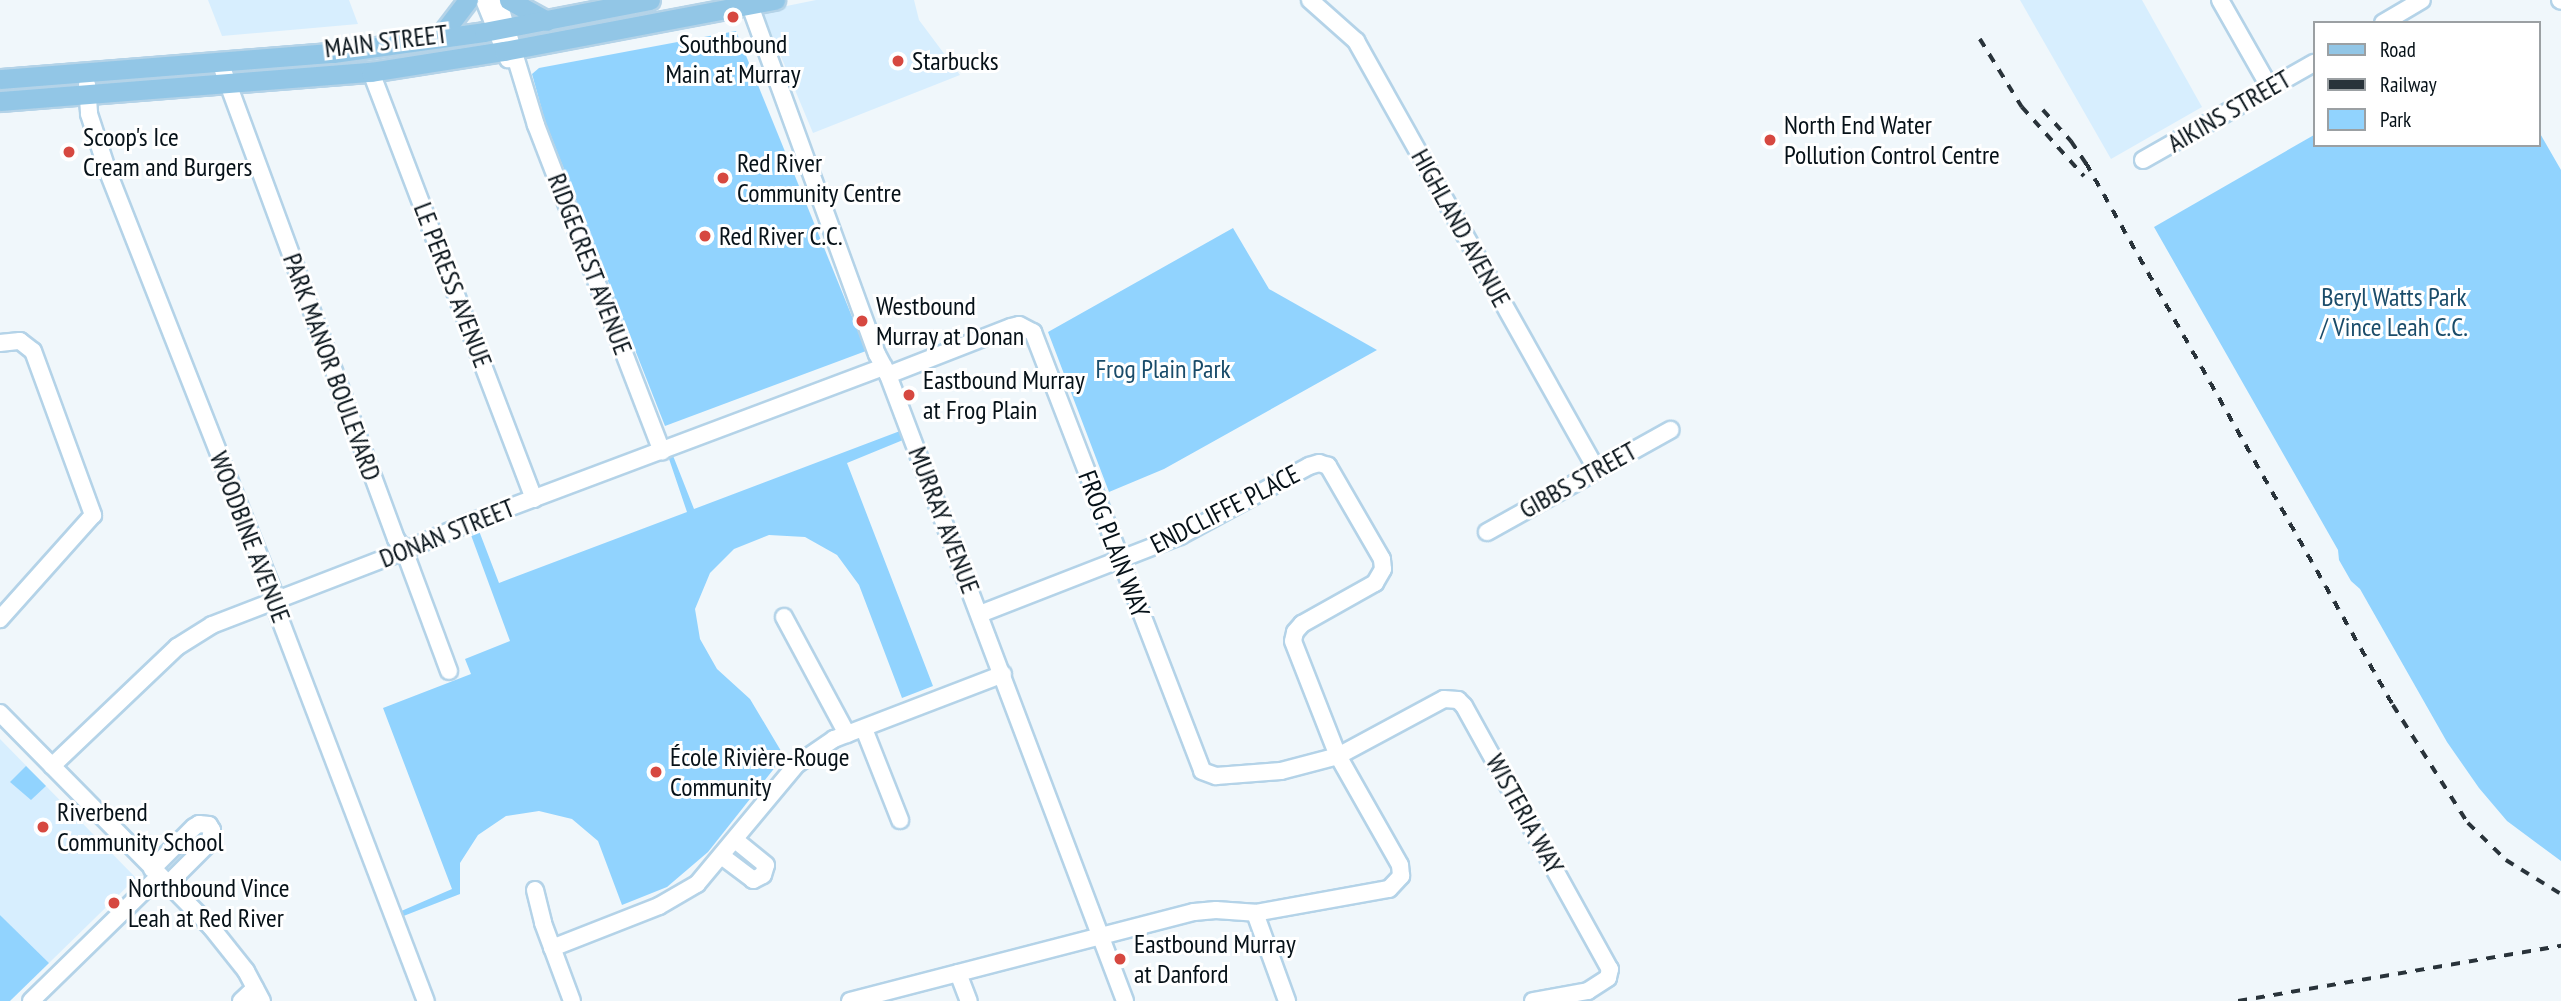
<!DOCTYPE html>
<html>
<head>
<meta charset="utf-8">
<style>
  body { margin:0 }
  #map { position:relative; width:2561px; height:1001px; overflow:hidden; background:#f0f7fb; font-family:"PT Sans Narrow",sans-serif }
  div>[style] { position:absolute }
  .built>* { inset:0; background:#d7eefe }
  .green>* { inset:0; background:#91d3fe }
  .roads { filter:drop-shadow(2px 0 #b4d3e8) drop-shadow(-2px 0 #b4d3e8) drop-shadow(0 2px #b4d3e8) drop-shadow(0 -2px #b4d3e8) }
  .minor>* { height:16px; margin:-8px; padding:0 8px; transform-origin:8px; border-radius:8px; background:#fff }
  .major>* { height:19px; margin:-9.5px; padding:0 9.5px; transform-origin:9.5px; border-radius:9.5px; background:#92c6e6 }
  .rail>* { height:3.5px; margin-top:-1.75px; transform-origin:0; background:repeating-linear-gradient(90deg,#29333a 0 9px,transparent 0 18px) }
  .dots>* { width:19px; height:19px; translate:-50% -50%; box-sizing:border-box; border:4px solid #fff; border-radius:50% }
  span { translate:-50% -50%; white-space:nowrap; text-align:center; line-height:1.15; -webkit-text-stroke:6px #fff; paint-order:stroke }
  .street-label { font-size:26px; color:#061118 }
  .poi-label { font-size:26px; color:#061118 }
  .left { translate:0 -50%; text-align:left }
  .park-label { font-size:26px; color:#1a4c6a }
  .legend { position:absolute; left:2313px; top:21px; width:228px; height:126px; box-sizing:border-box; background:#fff; border:2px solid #9ba0a3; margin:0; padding:9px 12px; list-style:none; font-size:21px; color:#061118 }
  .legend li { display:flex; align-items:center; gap:14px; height:35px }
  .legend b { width:35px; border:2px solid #9ba0a3 }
</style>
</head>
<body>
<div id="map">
  <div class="built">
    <div style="clip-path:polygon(208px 0,349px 0,358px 24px,222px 36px)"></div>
    <div style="clip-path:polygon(816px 0,914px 0,919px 20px,960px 75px,813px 133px,762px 11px)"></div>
    <div style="clip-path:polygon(2020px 0,2142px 0,2202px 107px,2111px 159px)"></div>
    <div style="clip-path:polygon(0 739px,136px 878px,49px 963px,0 915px)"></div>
  </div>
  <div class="green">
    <div style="clip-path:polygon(736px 31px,866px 351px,665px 426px,545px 121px,532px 74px,539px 68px)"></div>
    <div style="clip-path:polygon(2538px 130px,2561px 170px,2561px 861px,2507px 821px,2479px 788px,2447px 742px,2360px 589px,2351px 581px,2339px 560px,2338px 550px,2154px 227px,2314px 135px,2314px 145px,2538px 145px)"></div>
    <div style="clip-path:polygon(1233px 228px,1269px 289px,1377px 350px,1164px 469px,1109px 492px,1048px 332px)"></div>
    <div style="clip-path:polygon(900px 431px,903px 440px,847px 463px,933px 686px,902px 698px,859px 585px,837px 555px,805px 537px,769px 535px,734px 549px,710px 573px,695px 609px,700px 639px,717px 669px,750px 699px,784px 756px,708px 852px,667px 887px,622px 905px,598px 841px,572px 819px,539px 811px,506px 816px,478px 835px,460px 863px,460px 894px,401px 917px,399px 912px,452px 889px,383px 708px,471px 674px,465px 659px,510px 641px,468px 527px,476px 523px,499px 583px,687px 512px,666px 450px,670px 448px,694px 509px)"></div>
    <div style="clip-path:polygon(26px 766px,46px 786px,31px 800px,10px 782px)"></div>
    <div style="clip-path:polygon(0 915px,49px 963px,10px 1001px,0 1001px)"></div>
  </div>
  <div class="roads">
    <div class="minor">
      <div style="left:484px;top:0;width:64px;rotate:67.9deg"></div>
      <div style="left:498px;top:0;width:131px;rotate:73.1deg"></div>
      <div style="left:536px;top:125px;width:350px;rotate:68.9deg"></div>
      <div style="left:748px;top:0;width:377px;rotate:70deg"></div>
      <div style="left:877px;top:354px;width:24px;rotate:62deg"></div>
      <div style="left:888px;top:375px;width:669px;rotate:69.26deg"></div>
      <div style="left:1310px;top:0;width:62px;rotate:41.7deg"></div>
      <div style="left:1356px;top:41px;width:491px;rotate:60.7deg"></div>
      <div style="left:2220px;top:0;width:101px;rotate:60.4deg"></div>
      <div style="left:2560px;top:0;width:1px;rotate:45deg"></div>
      <div style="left:2383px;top:23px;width:45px;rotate:-30.5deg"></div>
      <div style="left:220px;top:62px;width:508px;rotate:69.75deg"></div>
      <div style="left:396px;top:539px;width:14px;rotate:54deg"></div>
      <div style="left:404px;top:550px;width:129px;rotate:69.6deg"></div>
      <div style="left:371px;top:72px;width:457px;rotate:69.1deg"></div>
      <div style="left:87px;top:84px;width:30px;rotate:86deg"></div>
      <div style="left:89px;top:114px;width:61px;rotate:71.9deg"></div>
      <div style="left:108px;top:172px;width:459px;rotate:68.5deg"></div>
      <div style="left:276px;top:599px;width:15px;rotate:82deg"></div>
      <div style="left:278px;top:614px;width:414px;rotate:69.1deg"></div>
      <div style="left:2143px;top:160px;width:197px;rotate:-29.6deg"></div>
      <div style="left:0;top:343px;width:20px;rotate:-6deg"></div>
      <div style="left:20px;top:341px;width:16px;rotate:38deg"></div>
      <div style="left:33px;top:351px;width:175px;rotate:69.9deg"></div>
      <div style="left:93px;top:515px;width:140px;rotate:131.8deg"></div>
      <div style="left:888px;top:375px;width:132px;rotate:-21.3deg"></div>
      <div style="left:1011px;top:327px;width:8px;rotate:-14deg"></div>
      <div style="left:1019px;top:325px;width:16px;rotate:27deg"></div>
      <div style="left:1033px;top:332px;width:470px;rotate:68.9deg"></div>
      <div style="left:1202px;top:771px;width:15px;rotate:20deg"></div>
      <div style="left:1216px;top:776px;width:65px;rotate:-4.4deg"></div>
      <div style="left:1281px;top:771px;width:59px;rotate:-14.7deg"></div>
      <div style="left:1338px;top:756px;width:120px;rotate:-28.3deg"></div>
      <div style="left:1444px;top:699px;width:14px;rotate:4deg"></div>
      <div style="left:1458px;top:700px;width:8px;rotate:45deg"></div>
      <div style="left:1464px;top:706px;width:301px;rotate:61deg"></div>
      <div style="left:1610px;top:969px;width:9px;rotate:103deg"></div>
      <div style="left:1608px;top:978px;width:24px;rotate:147deg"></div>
      <div style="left:1588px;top:991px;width:56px;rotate:169.7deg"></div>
      <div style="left:1487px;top:532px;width:210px;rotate:-29.1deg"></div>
      <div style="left:784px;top:617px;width:133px;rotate:61.7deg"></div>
      <div style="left:0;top:713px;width:301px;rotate:45.4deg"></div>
      <div style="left:211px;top:927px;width:56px;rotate:51.5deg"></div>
      <div style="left:246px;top:971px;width:34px;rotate:62deg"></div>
      <div style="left:864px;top:729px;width:98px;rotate:68.4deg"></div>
      <div style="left:52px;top:766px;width:173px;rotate:-43.6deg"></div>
      <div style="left:177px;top:647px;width:41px;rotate:-32.2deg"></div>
      <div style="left:212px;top:625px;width:192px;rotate:-21.1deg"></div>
      <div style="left:391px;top:556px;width:87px;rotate:-23deg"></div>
      <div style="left:471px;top:522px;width:441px;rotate:-20.6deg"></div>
      <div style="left:723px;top:857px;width:38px;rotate:37deg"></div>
      <div style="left:753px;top:880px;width:11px;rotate:-27deg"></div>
      <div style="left:763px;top:875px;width:10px;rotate:-73deg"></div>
      <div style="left:766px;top:865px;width:38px;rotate:-141deg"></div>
      <div style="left:152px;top:869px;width:59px;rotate:-45deg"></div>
      <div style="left:194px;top:827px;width:6px;rotate:-31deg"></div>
      <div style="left:199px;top:824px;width:10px;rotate:6deg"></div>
      <div style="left:209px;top:825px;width:6px;rotate:59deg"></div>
      <div style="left:212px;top:830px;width:13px;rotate:103deg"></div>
      <div style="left:209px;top:843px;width:58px;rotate:135deg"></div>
      <div style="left:535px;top:890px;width:34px;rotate:76deg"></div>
      <div style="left:543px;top:923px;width:83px;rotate:69.6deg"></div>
      <div style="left:1255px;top:913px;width:94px;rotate:70deg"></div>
      <div style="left:552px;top:948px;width:115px;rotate:-21.4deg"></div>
      <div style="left:659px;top:906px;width:44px;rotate:-30.1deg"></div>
      <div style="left:697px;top:884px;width:155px;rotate:-50.2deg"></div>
      <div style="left:796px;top:765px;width:46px;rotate:-34.4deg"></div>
      <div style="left:834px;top:739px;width:181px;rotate:-21deg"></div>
      <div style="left:958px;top:973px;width:30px;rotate:69deg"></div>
      <div style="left:31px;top:1001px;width:179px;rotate:-44.3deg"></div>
      <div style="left:241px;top:1001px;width:19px;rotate:-43deg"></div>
      <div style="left:850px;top:1001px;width:355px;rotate:-14.5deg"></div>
      <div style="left:1194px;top:912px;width:22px;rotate:-5deg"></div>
      <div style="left:1216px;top:910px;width:39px;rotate:4deg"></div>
      <div style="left:1255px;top:913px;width:136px;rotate:-10.2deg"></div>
      <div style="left:1389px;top:889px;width:18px;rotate:-47deg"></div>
      <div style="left:1401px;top:876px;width:11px;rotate:-95deg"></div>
      <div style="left:1400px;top:865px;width:125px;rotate:-119.6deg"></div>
      <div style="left:1338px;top:756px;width:123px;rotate:-111.4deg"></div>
      <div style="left:1293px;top:641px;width:9px;rotate:-77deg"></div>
      <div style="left:1295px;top:632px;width:11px;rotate:-49deg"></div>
      <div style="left:1302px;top:624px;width:84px;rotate:-29.3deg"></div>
      <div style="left:1375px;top:583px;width:16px;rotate:-60deg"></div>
      <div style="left:1383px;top:569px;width:10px;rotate:-96deg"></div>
      <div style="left:1382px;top:559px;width:108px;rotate:-120.1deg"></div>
      <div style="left:1328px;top:466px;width:9px;rotate:-162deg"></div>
      <div style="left:1319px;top:463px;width:10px;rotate:163deg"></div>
      <div style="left:1309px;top:466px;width:147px;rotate:151.5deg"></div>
      <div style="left:1180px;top:536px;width:215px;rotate:158.7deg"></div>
    </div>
    <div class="major">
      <div style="left:509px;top:0;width:43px;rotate:28.9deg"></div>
      <div style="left:439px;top:38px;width:48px;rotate:-52.7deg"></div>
      <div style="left:0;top:79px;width:334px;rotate:-4.5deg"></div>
      <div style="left:333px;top:53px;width:152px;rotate:-7.9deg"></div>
      <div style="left:484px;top:32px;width:169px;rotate:-10.9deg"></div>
      <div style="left:0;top:101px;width:372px;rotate:-4.5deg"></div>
      <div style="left:371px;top:72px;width:135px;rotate:-9deg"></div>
      <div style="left:504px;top:51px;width:276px;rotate:-10.7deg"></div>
    </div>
  </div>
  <div class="rail">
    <div style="left:1980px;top:39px;width:80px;rotate:58.3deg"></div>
    <div style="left:2022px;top:107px;width:93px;rotate:48.1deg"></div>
    <div style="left:2043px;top:110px;width:42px;rotate:47.9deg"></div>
    <div style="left:2071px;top:141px;width:27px;rotate:56deg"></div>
    <div style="left:2086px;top:163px;width:623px;rotate:60.47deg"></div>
    <div style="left:2393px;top:705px;width:140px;rotate:57.6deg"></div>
    <div style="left:2468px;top:823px;width:53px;rotate:44.2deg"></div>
    <div style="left:2506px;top:860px;width:65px;rotate:31.7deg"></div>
    <div style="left:2238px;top:1001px;width:328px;rotate:-9.7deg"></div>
  </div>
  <div class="dots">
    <div style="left:733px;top:17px;background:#d64840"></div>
    <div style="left:898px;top:61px;background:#d64840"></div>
    <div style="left:1770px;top:140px;background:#d64840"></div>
    <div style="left:69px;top:152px;background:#d64840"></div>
    <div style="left:723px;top:178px;background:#d64840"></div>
    <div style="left:705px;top:236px;background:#d64840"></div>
    <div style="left:862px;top:321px;background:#d64840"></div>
    <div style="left:909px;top:395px;background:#d64840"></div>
    <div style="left:656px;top:772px;background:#d64840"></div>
    <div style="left:43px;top:827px;background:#d64840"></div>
    <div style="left:114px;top:903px;background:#d64840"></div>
    <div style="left:1120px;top:959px;background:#d64840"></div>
  </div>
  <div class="street-label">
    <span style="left:386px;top:41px;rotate:-7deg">MAIN STREET</span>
    <span style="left:2229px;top:111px;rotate:-30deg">AIKINS STREET</span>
    <span style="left:1461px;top:228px;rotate:61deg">HIGHLAND AVENUE</span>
    <span style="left:590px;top:264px;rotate:69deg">RIDGECREST AVENUE</span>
    <span style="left:453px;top:285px;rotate:69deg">LE PERESS AVENUE</span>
    <span style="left:332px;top:367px;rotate:70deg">PARK MANOR BOULEVARD</span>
    <span style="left:1578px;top:480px;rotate:-29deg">GIBBS STREET</span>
    <span style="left:1225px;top:509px;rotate:-27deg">ENDCLIFFE PLACE</span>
    <span style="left:944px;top:520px;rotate:69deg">MURRAY AVENUE</span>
    <span style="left:447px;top:533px;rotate:-22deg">DONAN STREET</span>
    <span style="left:250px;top:537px;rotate:69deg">WOODBINE AVENUE</span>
    <span style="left:1114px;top:544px;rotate:69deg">FROG PLAIN WAY</span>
    <span style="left:1525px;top:814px;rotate:61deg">WISTERIA WAY</span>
  </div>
  <div class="poi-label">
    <span style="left:733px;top:59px">Southbound<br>Main at Murray</span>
    <span class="left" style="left:912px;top:61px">Starbucks</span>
    <span class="left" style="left:1784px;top:140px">North End Water<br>Pollution Control Centre</span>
    <span class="left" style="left:83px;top:152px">Scoop's Ice<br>Cream and Burgers</span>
    <span class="left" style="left:737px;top:178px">Red River<br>Community Centre</span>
    <span class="left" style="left:719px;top:236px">Red River C.C.</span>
    <span class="left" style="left:876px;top:321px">Westbound<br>Murray at Donan</span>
    <span class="left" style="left:923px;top:395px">Eastbound Murray<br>at Frog Plain</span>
    <span class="left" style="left:670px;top:772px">École Rivière-Rouge<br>Community</span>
    <span class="left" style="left:57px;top:827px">Riverbend<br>Community School</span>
    <span class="left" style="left:128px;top:903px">Northbound Vince<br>Leah at Red River</span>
    <span class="left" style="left:1134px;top:959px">Eastbound Murray<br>at Danford</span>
  </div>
  <div class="park-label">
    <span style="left:2394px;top:312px">Beryl Watts Park<br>/ Vince Leah C.C.</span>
    <span style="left:1163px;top:369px">Frog Plain Park</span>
  </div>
  <ul class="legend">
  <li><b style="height:9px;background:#92c6e6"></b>Road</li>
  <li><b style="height:9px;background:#29333a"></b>Railway</li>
  <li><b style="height:19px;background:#91d3fe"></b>Park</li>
  </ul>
</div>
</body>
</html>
